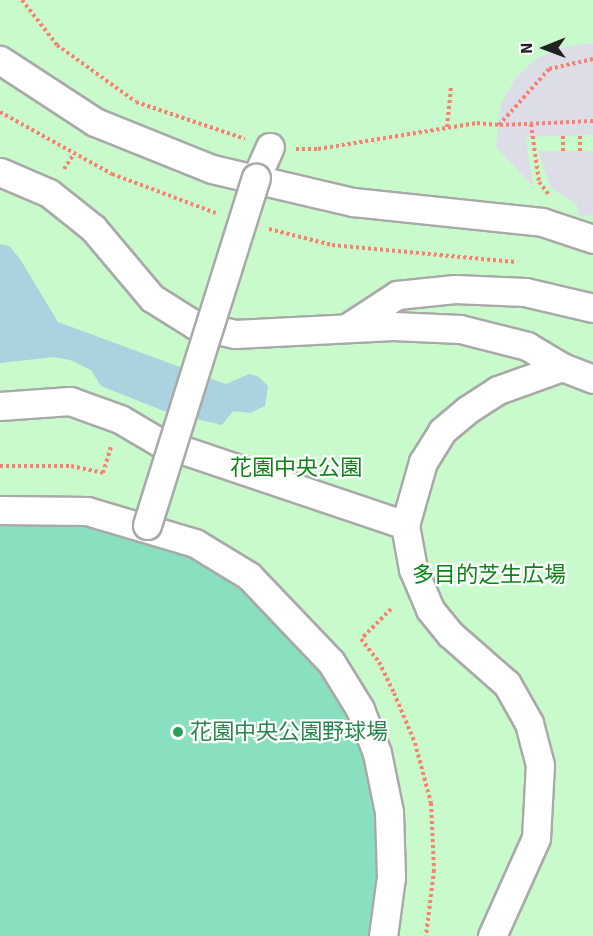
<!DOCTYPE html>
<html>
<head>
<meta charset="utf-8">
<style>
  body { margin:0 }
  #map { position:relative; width:593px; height:936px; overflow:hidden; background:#f2efe9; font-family:Signika,"Noto Sans JP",sans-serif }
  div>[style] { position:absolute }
  .park>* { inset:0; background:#c8facc }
  .pitch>* { inset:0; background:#88e0be }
  .plaza>* { inset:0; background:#dddde8 }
  .water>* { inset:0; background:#aad3df }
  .path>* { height:4px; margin-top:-2px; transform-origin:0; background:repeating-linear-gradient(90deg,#fa8072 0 3px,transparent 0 6px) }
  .roads { filter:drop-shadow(2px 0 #a9a9a9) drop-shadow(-2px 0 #a9a9a9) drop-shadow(0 2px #a9a9a9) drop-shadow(0 -2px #a9a9a9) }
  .street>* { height:27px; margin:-13.5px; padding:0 13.5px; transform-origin:13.5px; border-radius:13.5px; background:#fff }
  .bridges { filter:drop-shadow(2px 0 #a9a9a9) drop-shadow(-2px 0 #a9a9a9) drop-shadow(0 2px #a9a9a9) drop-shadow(0 -2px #a9a9a9) }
  .street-bridge>* { height:27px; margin:-13.5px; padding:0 13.5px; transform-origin:13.5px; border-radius:13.5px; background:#fff }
  .dots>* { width:16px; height:16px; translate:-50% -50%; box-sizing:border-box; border:3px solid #fff; border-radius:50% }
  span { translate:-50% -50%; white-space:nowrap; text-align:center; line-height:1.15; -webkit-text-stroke:4.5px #fff; paint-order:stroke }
  .park-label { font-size:22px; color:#0c8416 }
  .leisure-label { font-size:22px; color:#27864d }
  .left { translate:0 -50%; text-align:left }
  .north { position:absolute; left:515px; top:18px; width:60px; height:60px; -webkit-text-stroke:4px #fff; paint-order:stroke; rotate:269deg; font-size:16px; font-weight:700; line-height:24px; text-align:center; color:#222 }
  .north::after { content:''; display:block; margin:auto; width:21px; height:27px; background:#222; clip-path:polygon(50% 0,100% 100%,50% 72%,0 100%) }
</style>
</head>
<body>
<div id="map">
  <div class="park">
    <div style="clip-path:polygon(0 0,593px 0,593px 936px,0 936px)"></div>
  </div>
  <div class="pitch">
    <div style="clip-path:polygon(90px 522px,191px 555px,235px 581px,324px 673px,364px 753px,376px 813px,382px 876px,374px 936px,0 936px,0 523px)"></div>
  </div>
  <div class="plaza">
    <div style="clip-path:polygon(593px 43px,593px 135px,526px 137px,533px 186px,496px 147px,501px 103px,515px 79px,535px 59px,563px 47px)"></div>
    <div style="clip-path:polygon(538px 151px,593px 151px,593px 215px,579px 216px,577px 205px,550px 187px)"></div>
  </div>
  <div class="water">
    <div style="clip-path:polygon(0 244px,9px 246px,20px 259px,58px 322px,226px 384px,249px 374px,259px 377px,268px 386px,265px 406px,250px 413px,233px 411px,222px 425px,164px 411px,101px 386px,91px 370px,70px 360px,54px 357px,0 363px)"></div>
  </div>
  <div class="path">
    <div style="left:22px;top:0;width:57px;rotate:52.1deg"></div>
    <div style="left:57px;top:45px;width:97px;rotate:35.8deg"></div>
    <div style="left:136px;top:102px;width:115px;rotate:18.7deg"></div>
    <div style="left:0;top:112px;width:128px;rotate:29deg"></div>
    <div style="left:112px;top:174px;width:111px;rotate:20.6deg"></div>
    <div style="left:531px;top:124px;width:59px;rotate:82.1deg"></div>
    <div style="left:539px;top:182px;width:18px;rotate:52deg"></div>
    <div style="left:500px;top:125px;width:93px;rotate:-2.5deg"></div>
    <div style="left:447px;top:127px;width:40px;rotate:-84.3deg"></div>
    <div style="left:296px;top:149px;width:22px"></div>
    <div style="left:318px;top:149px;width:161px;rotate:-9.3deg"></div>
    <div style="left:477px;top:123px;width:22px;rotate:5deg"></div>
    <div style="left:499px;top:125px;width:75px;rotate:-48.2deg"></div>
    <div style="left:549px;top:69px;width:45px;rotate:-12.8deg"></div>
    <div style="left:563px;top:151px;width:15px;rotate:-90deg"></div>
    <div style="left:580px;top:151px;width:15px;rotate:-90deg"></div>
    <div style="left:64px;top:169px;width:17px;rotate:-57deg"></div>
    <div style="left:269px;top:229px;width:65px;rotate:14.3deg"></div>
    <div style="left:332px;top:245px;width:186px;rotate:5.3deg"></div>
    <div style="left:0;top:466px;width:71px"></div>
    <div style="left:71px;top:466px;width:33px;rotate:12deg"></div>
    <div style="left:103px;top:473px;width:27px;rotate:-73deg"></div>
    <div style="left:391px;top:609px;width:42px;rotate:135deg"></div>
    <div style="left:361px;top:639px;width:29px;rotate:52deg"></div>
    <div style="left:379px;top:662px;width:34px;rotate:64deg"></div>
    <div style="left:394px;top:693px;width:54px;rotate:67.2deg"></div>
    <div style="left:415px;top:743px;width:62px;rotate:75.1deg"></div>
    <div style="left:431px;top:803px;width:67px;rotate:87.4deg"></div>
    <div style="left:434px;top:870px;width:66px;rotate:96.9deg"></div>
  </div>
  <div class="roads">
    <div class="street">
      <div style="left:0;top:60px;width:113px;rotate:33.1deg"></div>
      <div style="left:95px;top:122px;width:126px;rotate:21.9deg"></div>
      <div style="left:212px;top:169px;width:145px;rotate:13.2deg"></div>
      <div style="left:353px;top:202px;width:190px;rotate:6deg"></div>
      <div style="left:542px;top:222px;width:54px;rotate:18.4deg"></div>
      <div style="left:0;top:172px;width:53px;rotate:23.2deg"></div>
      <div style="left:49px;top:193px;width:56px;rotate:38.5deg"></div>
      <div style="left:93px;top:228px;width:92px;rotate:49.9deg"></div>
      <div style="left:152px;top:298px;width:51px;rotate:32.1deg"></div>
      <div style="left:195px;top:325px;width:41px;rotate:12.7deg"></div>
      <div style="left:235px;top:334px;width:158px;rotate:-2.9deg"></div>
      <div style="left:393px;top:326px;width:67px;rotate:2.6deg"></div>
      <div style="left:460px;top:329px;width:69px;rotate:14.2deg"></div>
      <div style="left:527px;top:346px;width:41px;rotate:31deg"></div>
      <div style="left:256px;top:178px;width:34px;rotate:-66deg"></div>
      <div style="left:348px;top:327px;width:59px;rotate:-33.1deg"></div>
      <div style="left:397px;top:295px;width:58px;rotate:-5.9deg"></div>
      <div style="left:455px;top:289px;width:70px;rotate:2.5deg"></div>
      <div style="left:525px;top:292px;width:70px;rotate:13.2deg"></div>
      <div style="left:0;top:406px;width:70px;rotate:-4.1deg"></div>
      <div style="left:70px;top:401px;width:53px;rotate:19.8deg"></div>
      <div style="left:120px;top:419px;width:45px;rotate:30.5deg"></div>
      <div style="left:159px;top:442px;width:260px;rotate:18.6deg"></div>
      <div style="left:0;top:510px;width:87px;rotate:0.7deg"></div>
      <div style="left:87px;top:511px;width:113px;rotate:16.5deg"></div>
      <div style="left:195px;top:543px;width:63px;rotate:31.4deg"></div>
      <div style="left:249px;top:576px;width:119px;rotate:46.4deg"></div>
      <div style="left:331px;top:662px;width:55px;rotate:58.3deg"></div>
      <div style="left:360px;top:709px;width:47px;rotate:68.9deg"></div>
      <div style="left:377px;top:753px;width:60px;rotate:78.5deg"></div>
      <div style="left:389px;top:812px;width:65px;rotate:88.2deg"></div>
      <div style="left:391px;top:877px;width:60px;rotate:97.7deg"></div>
      <div style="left:492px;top:936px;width:107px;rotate:-65.8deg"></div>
      <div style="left:536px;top:838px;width:73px;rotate:-86.9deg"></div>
      <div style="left:540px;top:765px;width:43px;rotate:-104.7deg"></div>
      <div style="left:529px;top:723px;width:45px;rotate:-119.4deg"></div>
      <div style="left:507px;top:684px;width:76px;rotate:-138.7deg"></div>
      <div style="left:450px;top:634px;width:32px;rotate:-129deg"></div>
      <div style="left:430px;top:609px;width:43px;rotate:-113deg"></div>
      <div style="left:413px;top:569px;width:45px;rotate:-100.3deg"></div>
      <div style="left:405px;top:525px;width:66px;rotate:-74.1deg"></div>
      <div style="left:423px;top:462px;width:36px;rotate:-58deg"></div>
      <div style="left:442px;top:431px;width:33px;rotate:-40deg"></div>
      <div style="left:467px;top:410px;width:37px;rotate:-33deg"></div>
      <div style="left:498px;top:390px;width:68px;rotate:-19.8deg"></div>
      <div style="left:562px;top:367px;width:33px;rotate:21deg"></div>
    </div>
  </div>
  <div class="bridges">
    <div class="street-bridge">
      <div style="left:147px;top:525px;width:364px;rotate:-72.6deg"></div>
    </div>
  </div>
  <div class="dots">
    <div style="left:178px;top:732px;background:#2e9e5b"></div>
  </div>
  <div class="park-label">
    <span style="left:296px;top:468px">花園中央公園</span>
    <span style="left:489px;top:575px">多目的芝生広場</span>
  </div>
  <div class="leisure-label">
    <span class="left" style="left:190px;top:732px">花園中央公園野球場</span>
  </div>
  <div class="north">N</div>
</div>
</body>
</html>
